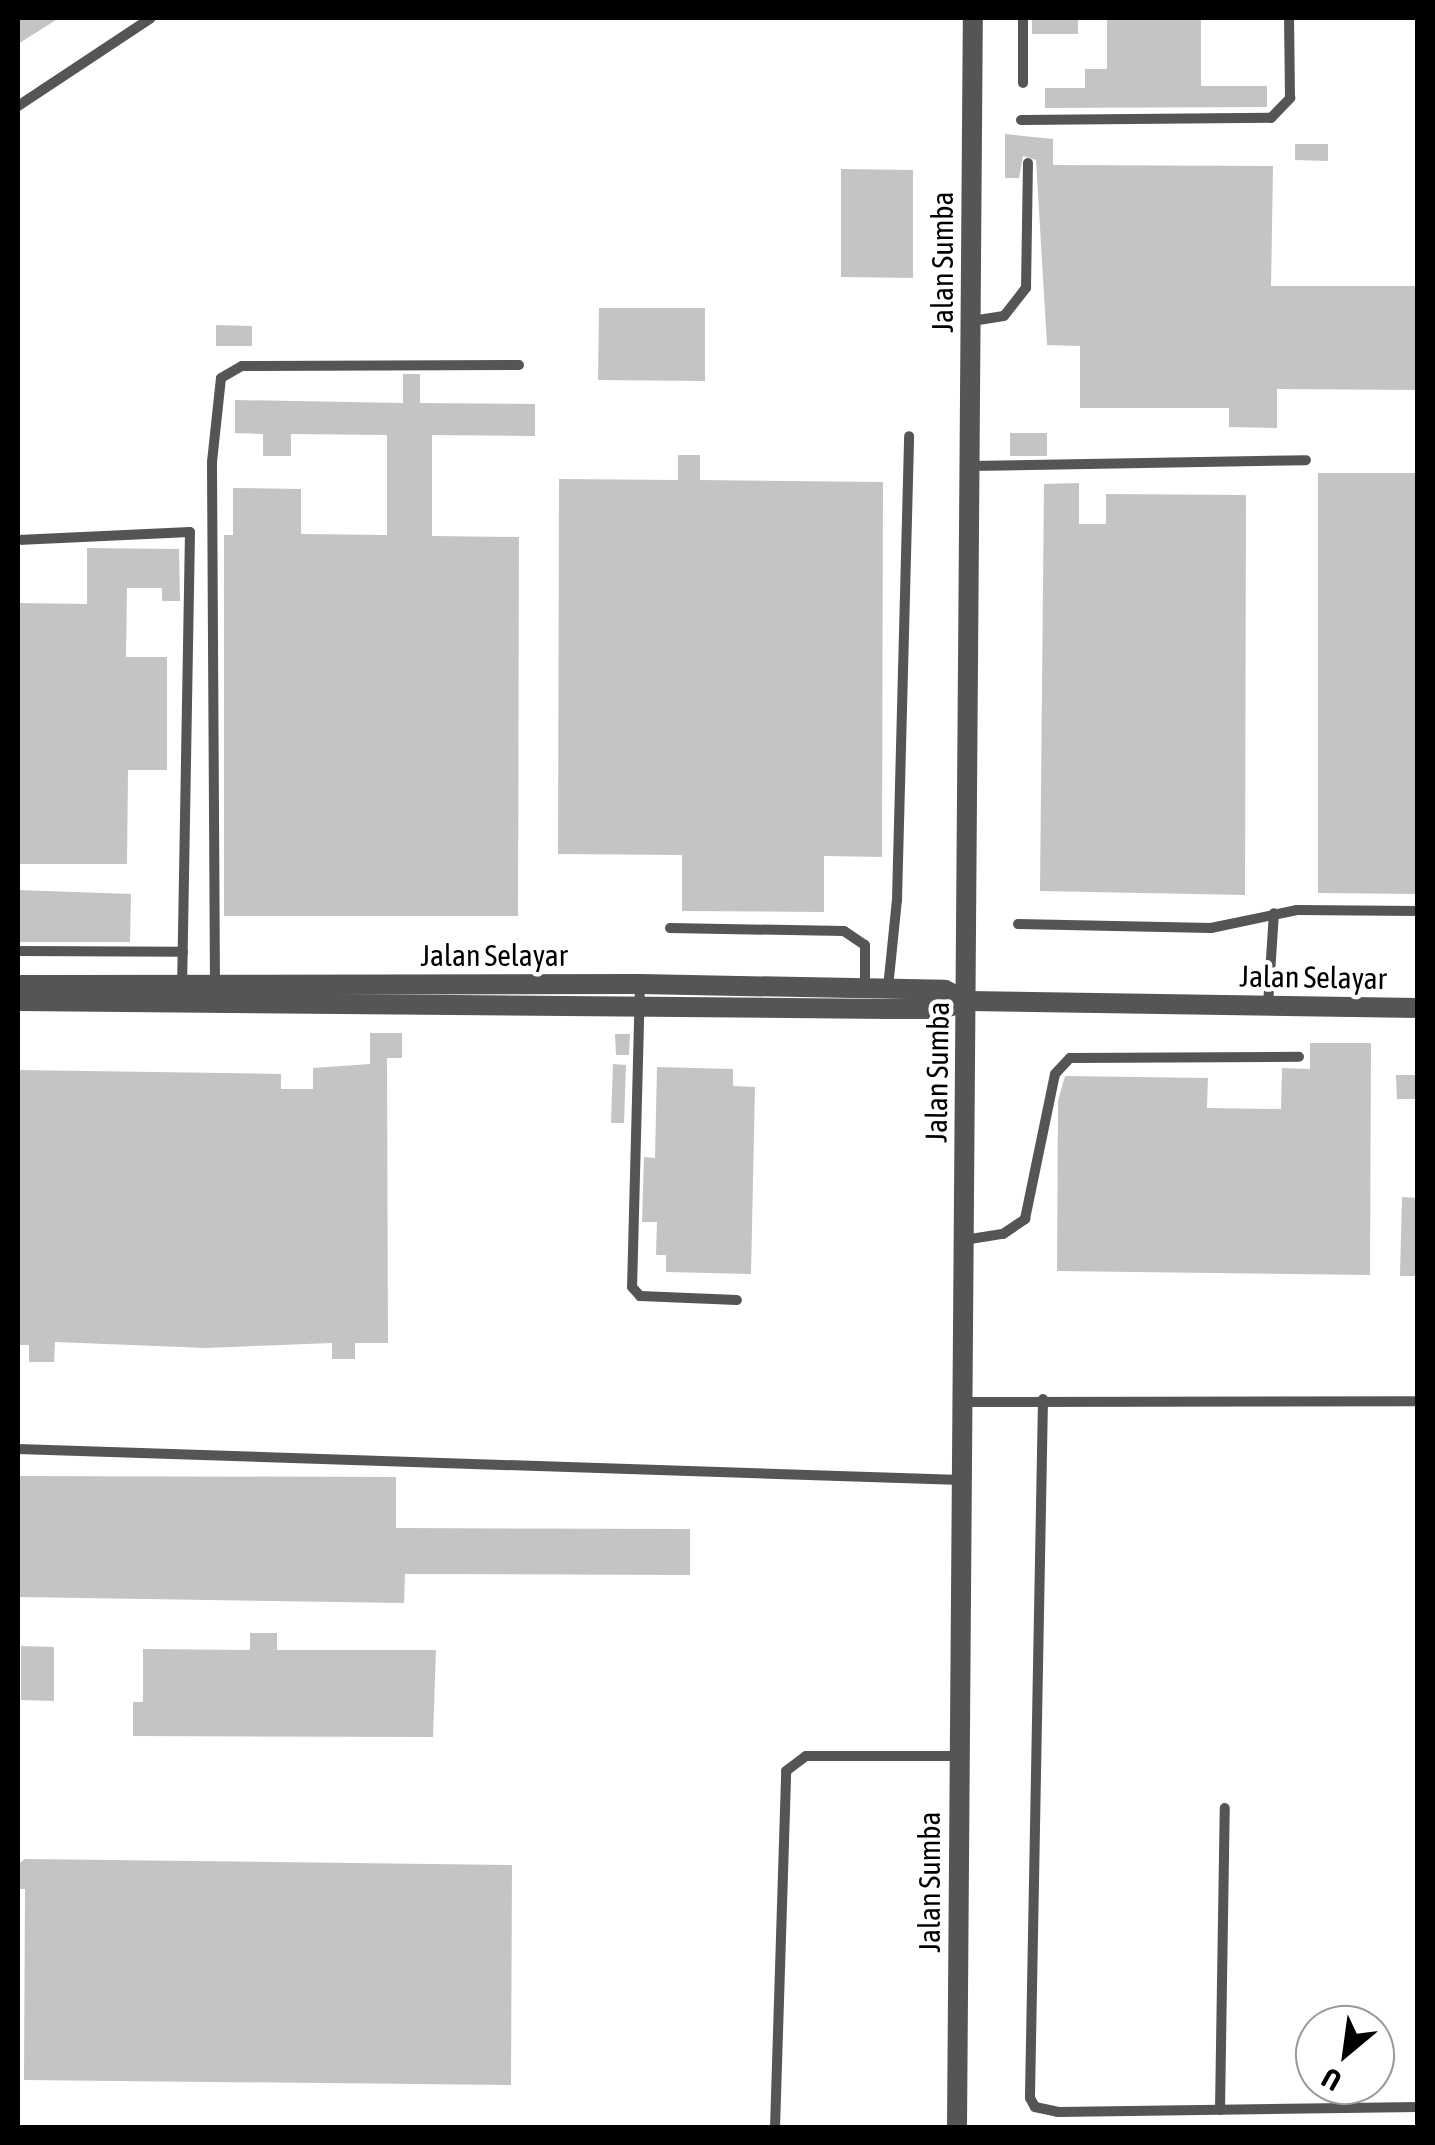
<!DOCTYPE html>
<html>
<head>
<meta charset="utf-8">
<style>
  body { margin:0 }
  #map { position:relative; width:1435px; height:2145px; overflow:hidden; background:#fff; font-family:"Asap Condensed",sans-serif }
  div>[style] { position:absolute }
  .building>* { inset:0; background:#c4c4c4 }
  .lane>* { height:10px; margin:-5px; padding:0 5px; transform-origin:5px; border-radius:5px; background:#555 }
  .street>* { height:20px; margin:-10px; padding:0 10px; transform-origin:10px; border-radius:10px; background:#555 }
  span { translate:-50% -50%; white-space:nowrap; text-align:center; line-height:1.15; -webkit-text-stroke:9px #fff; paint-order:stroke }
  .street-label { font-size:30px; color:#000 }
  .frame { position:absolute; inset:0; border:20px solid #000; pointer-events:none }
  .north { position:absolute; left:1295px; top:2005px; width:100px; height:100px; box-sizing:border-box; background:#fff; border:2px solid #999; border-radius:50%; rotate:209deg; font-size:28px; font-weight:700; line-height:40px; text-align:center; color:#000 }
  .north::after { content:''; display:block; margin:auto; width:35px; height:45px; background:#000; clip-path:polygon(50% 0,100% 100%,50% 72%,0 100%) }
</style>
</head>
<body>
<div id="map">
  <div class="building">
    <div style="clip-path:polygon(18px 18px,59px 18px,18px 44px)"></div>
    <div style="clip-path:polygon(1032px 18px,1078px 18px,1078px 34px,1032px 34px)"></div>
    <div style="clip-path:polygon(1107px 18px,1201px 18px,1201px 86px,1267px 86px,1267px 107px,1045px 108px,1045px 88px,1085px 88px,1085px 69px,1107px 69px)"></div>
    <div style="clip-path:polygon(1005px 134px,1053px 139px,1053px 165px,1273px 166px,1271px 286px,1418px 286px,1418px 390px,1277px 389px,1277px 428px,1229px 427px,1229px 408px,1080px 408px,1080px 346px,1047px 345px,1036px 160px,1023px 156px,1019px 178px,1005px 178px)"></div>
    <div style="clip-path:polygon(1295px 144px,1328px 144px,1328px 161px,1295px 160px)"></div>
    <div style="clip-path:polygon(841px 169px,913px 170px,913px 278px,841px 277px)"></div>
    <div style="clip-path:polygon(599px 308px,705px 308px,705px 381px,598px 380px)"></div>
    <div style="clip-path:polygon(216px 325px,252px 326px,252px 346px,216px 346px)"></div>
    <div style="clip-path:polygon(403px 374px,420px 374px,420px 403px,535px 404px,535px 436px,432px 435px,432px 536px,519px 537px,518px 916px,224px 916px,224px 535px,233px 535px,233px 488px,301px 489px,301px 534px,387px 535px,387px 435px,291px 434px,291px 456px,263px 456px,263px 434px,235px 433px,235px 400px,403px 403px)"></div>
    <div style="clip-path:polygon(1010px 433px,1047px 433px,1047px 456px,1010px 456px)"></div>
    <div style="clip-path:polygon(678px 455px,700px 455px,700px 480px,883px 482px,882px 857px,824px 856px,824px 912px,682px 911px,682px 855px,558px 854px,559px 479px,678px 480px)"></div>
    <div style="clip-path:polygon(1318px 473px,1418px 473px,1418px 894px,1318px 893px)"></div>
    <div style="clip-path:polygon(1079px 483px,1079px 524px,1106px 524px,1106px 494px,1246px 495px,1245px 895px,1040px 891px,1044px 484px)"></div>
    <div style="clip-path:polygon(87px 548px,179px 549px,180px 601px,162px 601px,162px 588px,127px 588px,126px 657px,167px 657px,167px 770px,128px 770px,127px 864px,18px 864px,18px 603px,87px 604px)"></div>
    <div style="clip-path:polygon(18px 890px,131px 894px,130px 942px,18px 942px)"></div>
    <div style="clip-path:polygon(370px 1033px,402px 1033px,402px 1058px,387px 1058px,388px 1343px,355px 1343px,355px 1359px,332px 1359px,332px 1343px,206px 1348px,55px 1342px,54px 1362px,29px 1362px,29px 1345px,18px 1345px,18px 1070px,281px 1074px,281px 1089px,313px 1089px,313px 1068px,370px 1064px)"></div>
    <div style="clip-path:polygon(615px 1034px,630px 1034px,629px 1055px,616px 1055px)"></div>
    <div style="clip-path:polygon(1310px 1043px,1371px 1043px,1370px 1275px,1057px 1271px,1058px 1101px,1065px 1076px,1208px 1078px,1207px 1108px,1281px 1109px,1282px 1068px,1310px 1069px)"></div>
    <div style="clip-path:polygon(613px 1064px,626px 1065px,624px 1123px,611px 1123px)"></div>
    <div style="clip-path:polygon(657px 1067px,733px 1069px,733px 1086px,755px 1087px,751px 1274px,666px 1272px,666px 1255px,656px 1255px,657px 1222px,642px 1222px,644px 1157px,655px 1158px)"></div>
    <div style="clip-path:polygon(1396px 1075px,1418px 1075px,1418px 1099px,1397px 1099px)"></div>
    <div style="clip-path:polygon(1402px 1197px,1418px 1198px,1418px 1276px,1400px 1276px)"></div>
    <div style="clip-path:polygon(18px 1476px,396px 1477px,396px 1528px,690px 1529px,690px 1575px,405px 1574px,404px 1603px,18px 1597px)"></div>
    <div style="clip-path:polygon(250px 1633px,277px 1633px,277px 1650px,436px 1650px,433px 1737px,133px 1736px,133px 1702px,143px 1702px,143px 1649px,250px 1650px)"></div>
    <div style="clip-path:polygon(21px 1646px,54px 1647px,54px 1701px,21px 1700px)"></div>
    <div style="clip-path:polygon(25px 1859px,512px 1865px,511px 2085px,24px 2080px,25px 1889px,18px 1889px,18px 1864px)"></div>
  </div>
  <div class="lane">
    <div style="left:1023px;top:18px;width:65px;rotate:90deg"></div>
    <div style="left:18px;top:106px;width:159px;rotate:-33.5deg"></div>
    <div style="left:1021px;top:120px;width:250px;rotate:-0.5deg"></div>
    <div style="left:1271px;top:118px;width:28px;rotate:-46deg"></div>
    <div style="left:1290px;top:98px;width:80px;rotate:-90.7deg"></div>
    <div style="left:972px;top:321px;width:32px;rotate:-9deg"></div>
    <div style="left:1004px;top:316px;width:36px;rotate:-52deg"></div>
    <div style="left:1026px;top:288px;width:125px;rotate:-89.1deg"></div>
    <div style="left:970px;top:466px;width:336px;rotate:-1deg"></div>
    <div style="left:18px;top:540px;width:172px;rotate:-2.7deg"></div>
    <div style="left:190px;top:532px;width:456px;rotate:91deg"></div>
    <div style="left:1018px;top:924px;width:193px;rotate:1.2deg"></div>
    <div style="left:1211px;top:928px;width:88px;rotate:-11.8deg"></div>
    <div style="left:1297px;top:910px;width:121px;rotate:0.5deg"></div>
    <div style="left:670px;top:928px;width:174px;rotate:1deg"></div>
    <div style="left:844px;top:931px;width:25px;rotate:34deg"></div>
    <div style="left:865px;top:945px;width:43px;rotate:90deg"></div>
    <div style="left:18px;top:951px;width:165px;rotate:0.3deg"></div>
    <div style="left:640px;top:984px;width:303px;rotate:91.5deg"></div>
    <div style="left:632px;top:1287px;width:12px;rotate:48deg"></div>
    <div style="left:640px;top:1296px;width:97px;rotate:2.4deg"></div>
    <div style="left:215px;top:987px;width:525px;rotate:-90.33deg"></div>
    <div style="left:212px;top:462px;width:84px;rotate:-83.9deg"></div>
    <div style="left:221px;top:378px;width:24px;rotate:-30deg"></div>
    <div style="left:242px;top:366px;width:277px;rotate:-0.2deg"></div>
    <div style="left:888px;top:988px;width:88px;rotate:-84.2deg"></div>
    <div style="left:897px;top:900px;width:464px;rotate:-88.5deg"></div>
    <div style="left:1268px;top:1005px;width:92px;rotate:-86.3deg"></div>
    <div style="left:964px;top:1240px;width:39px;rotate:-9deg"></div>
    <div style="left:1003px;top:1234px;width:27px;rotate:-34deg"></div>
    <div style="left:1025px;top:1219px;width:148px;rotate:-78.3deg"></div>
    <div style="left:1055px;top:1074px;width:22px;rotate:-47deg"></div>
    <div style="left:1070px;top:1058px;width:229px;rotate:-0.3deg"></div>
    <div style="left:1043px;top:1399px;width:699px;rotate:91.07deg"></div>
    <div style="left:1030px;top:2098px;width:10px;rotate:61deg"></div>
    <div style="left:1035px;top:2107px;width:24px;rotate:12deg"></div>
    <div style="left:1058px;top:2112px;width:360px;rotate:-0.8deg"></div>
    <div style="left:963px;top:1402px;width:455px;rotate:-0.1deg"></div>
    <div style="left:18px;top:1449px;width:944px;rotate:1.88deg"></div>
    <div style="left:1220px;top:2110px;width:302px;rotate:-89.1deg"></div>
    <div style="left:775px;top:2128px;width:357px;rotate:-88.2deg"></div>
    <div style="left:786px;top:1771px;width:25px;rotate:-37deg"></div>
    <div style="left:806px;top:1756px;width:154px"></div>
  </div>
  <div class="street">
    <div style="left:18px;top:985px;width:622px;rotate:-0.09deg"></div>
    <div style="left:640px;top:984px;width:305px;rotate:1.1deg"></div>
    <div style="left:945px;top:990px;width:25px;rotate:26deg"></div>
    <div style="left:968px;top:1001px;width:27px;rotate:163deg"></div>
    <div style="left:942px;top:1009px;width:55px;rotate:180deg"></div>
    <div style="left:887px;top:1009px;width:869px;rotate:-179.47deg"></div>
    <div style="left:968px;top:1001px;width:450px;rotate:0.9deg"></div>
    <div style="left:957px;top:2128px;width:2110px;rotate:-89.57deg"></div>
  </div>
  <div class="street-label">
    <span style="left:942px;top:262px;rotate:-90deg">Jalan Sumba</span>
    <span style="left:494px;top:955px">Jalan Selayar</span>
    <span style="left:1313px;top:977px;rotate:1deg">Jalan Selayar</span>
    <span style="left:937px;top:1072px;rotate:-89deg">Jalan Sumba</span>
    <span style="left:929px;top:1882px;rotate:-90deg">Jalan Sumba</span>
  </div>
  <div class="frame"></div>
  <div class="north">U</div>
</div>
</body>
</html>
